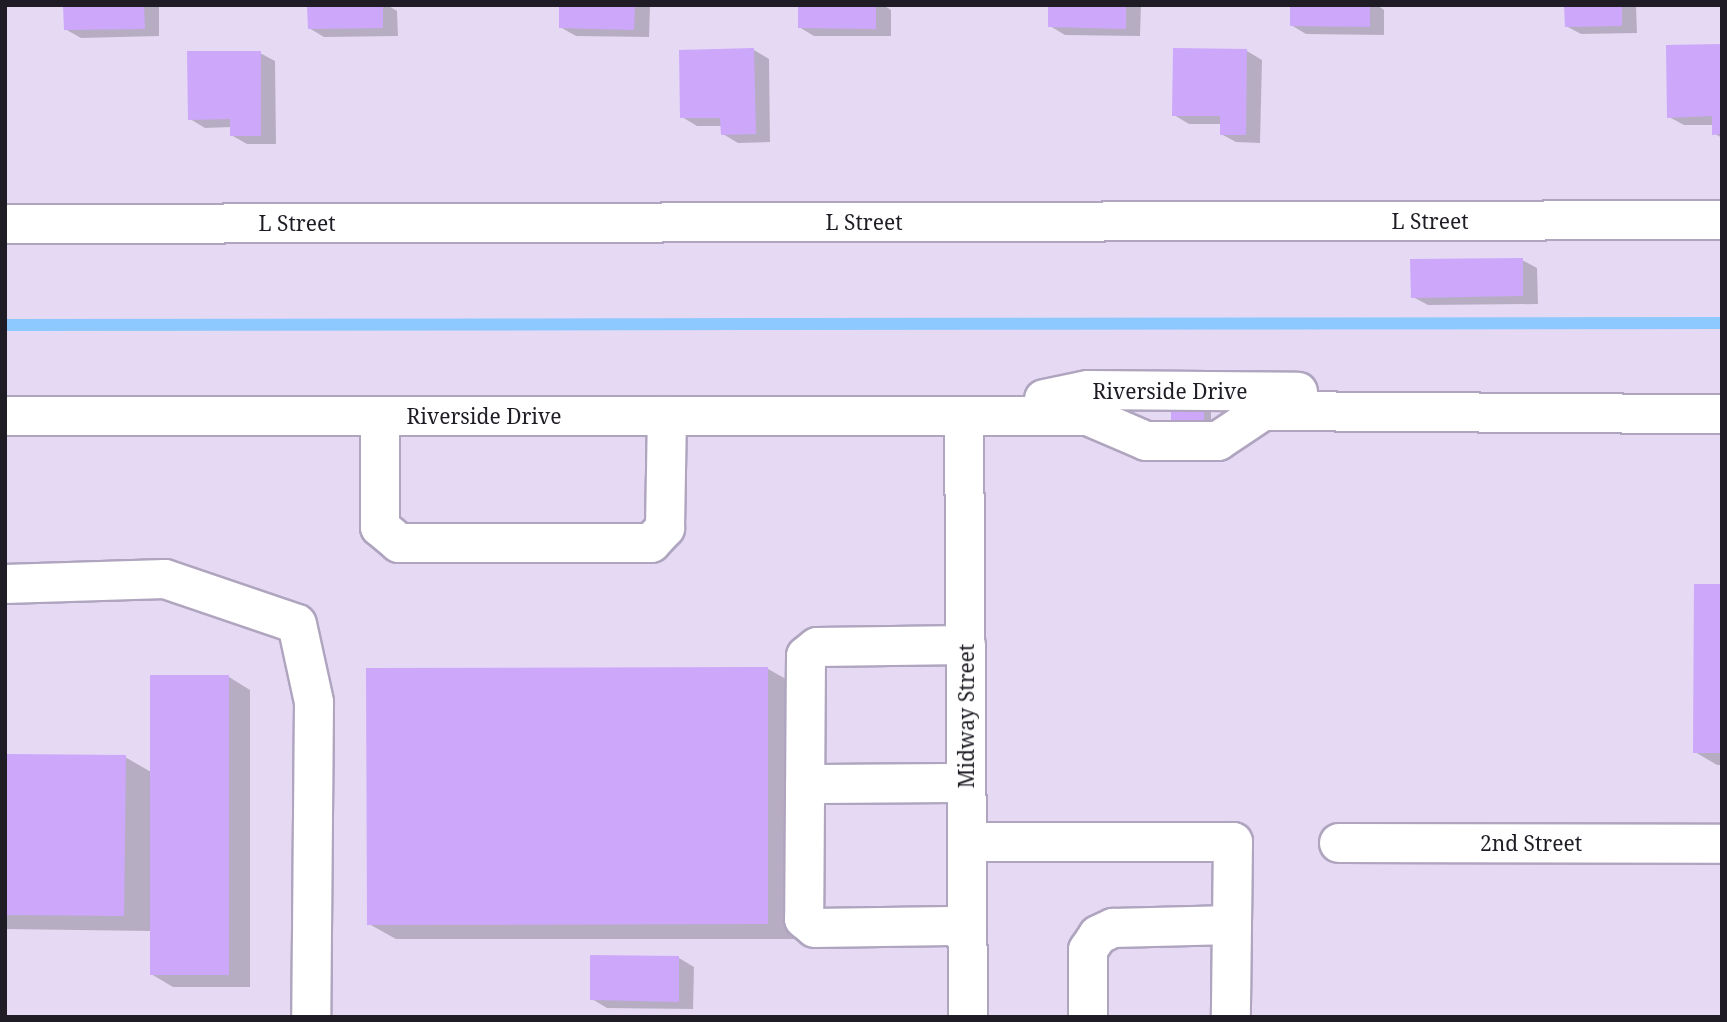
<!DOCTYPE html>
<html>
<head>
<meta charset="utf-8">
<style>
  body { margin:0 }
  #map { position:relative; width:1727px; height:1022px; overflow:hidden; background:#e5d9f4; font-family:"Noto Serif",serif }
  div>[style] { position:absolute }
  .shadow>* { inset:0; background:#0003 }
  .stream>* { height:12px; margin:-6px; padding:0 6px; transform-origin:6px; border-radius:6px; background:#8dc9fe }
  .building>* { inset:0; background:#cca7fa }
  .roads { filter:drop-shadow(2px 0 #b0a5bf) drop-shadow(-2px 0 #b0a5bf) drop-shadow(0 2px #b0a5bf) drop-shadow(0 -2px #b0a5bf) }
  .minor>* { height:38px; margin:-19px; padding:0 19px; transform-origin:19px; border-radius:19px; background:#fff }
  span { translate:-50% -50%; white-space:nowrap; text-align:center; line-height:1.15; -webkit-text-stroke:5px #fff; paint-order:stroke }
  .street-label { font-size:21px; color:#201c25 }
  .frame { position:absolute; inset:0; border:7px solid #201c25; pointer-events:none }
</style>
</head>
<body>
<div id="map">
  <div class="shadow">
    <div style="clip-path:polygon(65px 5px,159px 5px,159px 36px,81px 38px,65px 29px)"></div>
    <div style="clip-path:polygon(309px 5px,387px 5px,397px 11px,398px 36px,324px 37px,309px 28px)"></div>
    <div style="clip-path:polygon(560px 5px,650px 5px,649px 37px,576px 36px,560px 27px)"></div>
    <div style="clip-path:polygon(799px 5px,883px 5px,891px 10px,891px 36px,814px 36px,799px 27px)"></div>
    <div style="clip-path:polygon(1050px 5px,1141px 5px,1140px 36px,1065px 35px,1050px 26px)"></div>
    <div style="clip-path:polygon(1292px 5px,1377px 5px,1384px 10px,1384px 35px,1306px 34px,1291px 25px)"></div>
    <div style="clip-path:polygon(1566px 5px,1636px 5px,1637px 33px,1581px 34px,1566px 26px)"></div>
    <div style="clip-path:polygon(1722px 46px,1722px 138px,1714px 133px,1714px 125px,1684px 125px,1669px 117px)"></div>
    <div style="clip-path:polygon(754px 50px,769px 59px,770px 142px,738px 143px,723px 134px,722px 126px,697px 126px,682px 117px)"></div>
    <div style="clip-path:polygon(1247px 51px,1262px 60px,1260px 143px,1236px 142px,1221px 134px,1222px 124px,1189px 124px,1174px 115px)"></div>
    <div style="clip-path:polygon(260px 53px,275px 61px,276px 144px,247px 144px,231px 135px,231px 127px,205px 128px,190px 119px)"></div>
    <div style="clip-path:polygon(1522px 260px,1537px 268px,1538px 304px,1428px 305px,1413px 297px)"></div>
    <div style="clip-path:polygon(1211px 406px,1211px 430px,1172px 426px)"></div>
    <div style="clip-path:polygon(1722px 586px,1722px 765px,1717px 765px,1695px 752px)"></div>
    <div style="clip-path:polygon(768px 669px,795px 684px,795px 939px,396px 939px,369px 924px)"></div>
    <div style="clip-path:polygon(229px 677px,250px 690px,250px 987px,173px 987px,151px 974px,151px 931px,5px 929px,5px 755px,125px 757px,151px 772px)"></div>
    <div style="clip-path:polygon(679px 958px,694px 967px,693px 1009px,607px 1008px,592px 999px)"></div>
  </div>
  <div class="stream">
    <div style="left:5px;top:325px;width:1717px;rotate:-0.07deg"></div>
  </div>
  <div class="building">
    <div style="clip-path:polygon(63px 5px,144px 5px,145px 29px,64px 30px)"></div>
    <div style="clip-path:polygon(307px 5px,383px 5px,383px 28px,308px 29px)"></div>
    <div style="clip-path:polygon(559px 5px,635px 5px,634px 30px,559px 28px)"></div>
    <div style="clip-path:polygon(798px 5px,876px 5px,876px 29px,798px 28px)"></div>
    <div style="clip-path:polygon(1048px 5px,1126px 5px,1126px 29px,1048px 27px)"></div>
    <div style="clip-path:polygon(1290px 5px,1370px 5px,1370px 27px,1290px 26px)"></div>
    <div style="clip-path:polygon(1564px 5px,1622px 5px,1622px 26px,1565px 27px)"></div>
    <div style="clip-path:polygon(1722px 44px,1722px 134px,1712px 135px,1712px 116px,1667px 118px,1666px 45px)"></div>
    <div style="clip-path:polygon(754px 48px,756px 134px,721px 135px,720px 118px,680px 118px,679px 50px)"></div>
    <div style="clip-path:polygon(1173px 48px,1247px 49px,1246px 135px,1220px 135px,1220px 116px,1172px 116px)"></div>
    <div style="clip-path:polygon(187px 51px,261px 51px,261px 136px,230px 136px,230px 119px,188px 120px)"></div>
    <div style="clip-path:polygon(1523px 258px,1523px 296px,1411px 298px,1410px 259px)"></div>
    <div style="clip-path:polygon(1171px 400px,1204px 400px,1204px 427px,1171px 427px)"></div>
    <div style="clip-path:polygon(1694px 584px,1722px 584px,1722px 753px,1693px 753px)"></div>
    <div style="clip-path:polygon(768px 667px,768px 924px,367px 925px,366px 668px)"></div>
    <div style="clip-path:polygon(150px 675px,229px 675px,229px 975px,150px 975px)"></div>
    <div style="clip-path:polygon(5px 754px,126px 755px,124px 916px,5px 915px)"></div>
    <div style="clip-path:polygon(590px 955px,679px 956px,679px 1002px,590px 1000px)"></div>
  </div>
  <div class="roads">
    <div class="minor">
      <div style="left:5px;top:224px;width:1717px;rotate:-0.13deg"></div>
      <div style="left:1044px;top:399px;width:45px;rotate:-11.6deg"></div>
      <div style="left:1088px;top:390px;width:210px;rotate:0.5deg"></div>
      <div style="left:5px;top:416px;width:1083px"></div>
      <div style="left:1088px;top:416px;width:63px;rotate:23.3deg"></div>
      <div style="left:1146px;top:441px;width:72px"></div>
      <div style="left:1218px;top:441px;width:54px;rotate:-33.7deg"></div>
      <div style="left:1263px;top:411px;width:459px;rotate:0.4deg"></div>
      <div style="left:380px;top:416px;width:111px;rotate:90deg"></div>
      <div style="left:380px;top:527px;width:25px;rotate:40deg"></div>
      <div style="left:399px;top:543px;width:252px"></div>
      <div style="left:651px;top:543px;width:21px;rotate:-47deg"></div>
      <div style="left:665px;top:528px;width:112px;rotate:-89deg"></div>
      <div style="left:964px;top:416px;width:601px;rotate:89.62deg"></div>
      <div style="left:5px;top:584px;width:160px;rotate:-1.8deg"></div>
      <div style="left:165px;top:579px;width:139px;rotate:18.8deg"></div>
      <div style="left:297px;top:624px;width:80px;rotate:77.7deg"></div>
      <div style="left:314px;top:702px;width:315px;rotate:90.5deg"></div>
      <div style="left:966px;top:645px;width:149px;rotate:179.2deg"></div>
      <div style="left:817px;top:647px;width:14px;rotate:141deg"></div>
      <div style="left:806px;top:656px;width:263px;rotate:90.4deg"></div>
      <div style="left:804px;top:919px;width:14px;rotate:39deg"></div>
      <div style="left:815px;top:928px;width:152px;rotate:-0.8deg"></div>
      <div style="left:805px;top:784px;width:161px;rotate:-0.4deg"></div>
      <div style="left:967px;top:842px;width:266px"></div>
      <div style="left:1233px;top:842px;width:175px;rotate:90.7deg"></div>
      <div style="left:1339px;top:843px;width:383px;rotate:0.1deg"></div>
      <div style="left:1088px;top:1017px;width:67px;rotate:-90deg"></div>
      <div style="left:1088px;top:950px;width:18px;rotate:-56deg"></div>
      <div style="left:1098px;top:935px;width:17px;rotate:-25deg"></div>
      <div style="left:1113px;top:928px;width:119px;rotate:-1.4deg"></div>
    </div>
  </div>
  <div class="street-label">
    <span style="left:1430px;top:221px">L Street</span>
    <span style="left:864px;top:222px">L Street</span>
    <span style="left:297px;top:223px">L Street</span>
    <span style="left:1170px;top:391px">Riverside Drive</span>
    <span style="left:484px;top:416px">Riverside Drive</span>
    <span style="left:966px;top:716px;rotate:-90deg">Midway Street</span>
    <span style="left:1531px;top:843px">2nd Street</span>
  </div>
  <div class="frame"></div>
</div>
</body>
</html>
